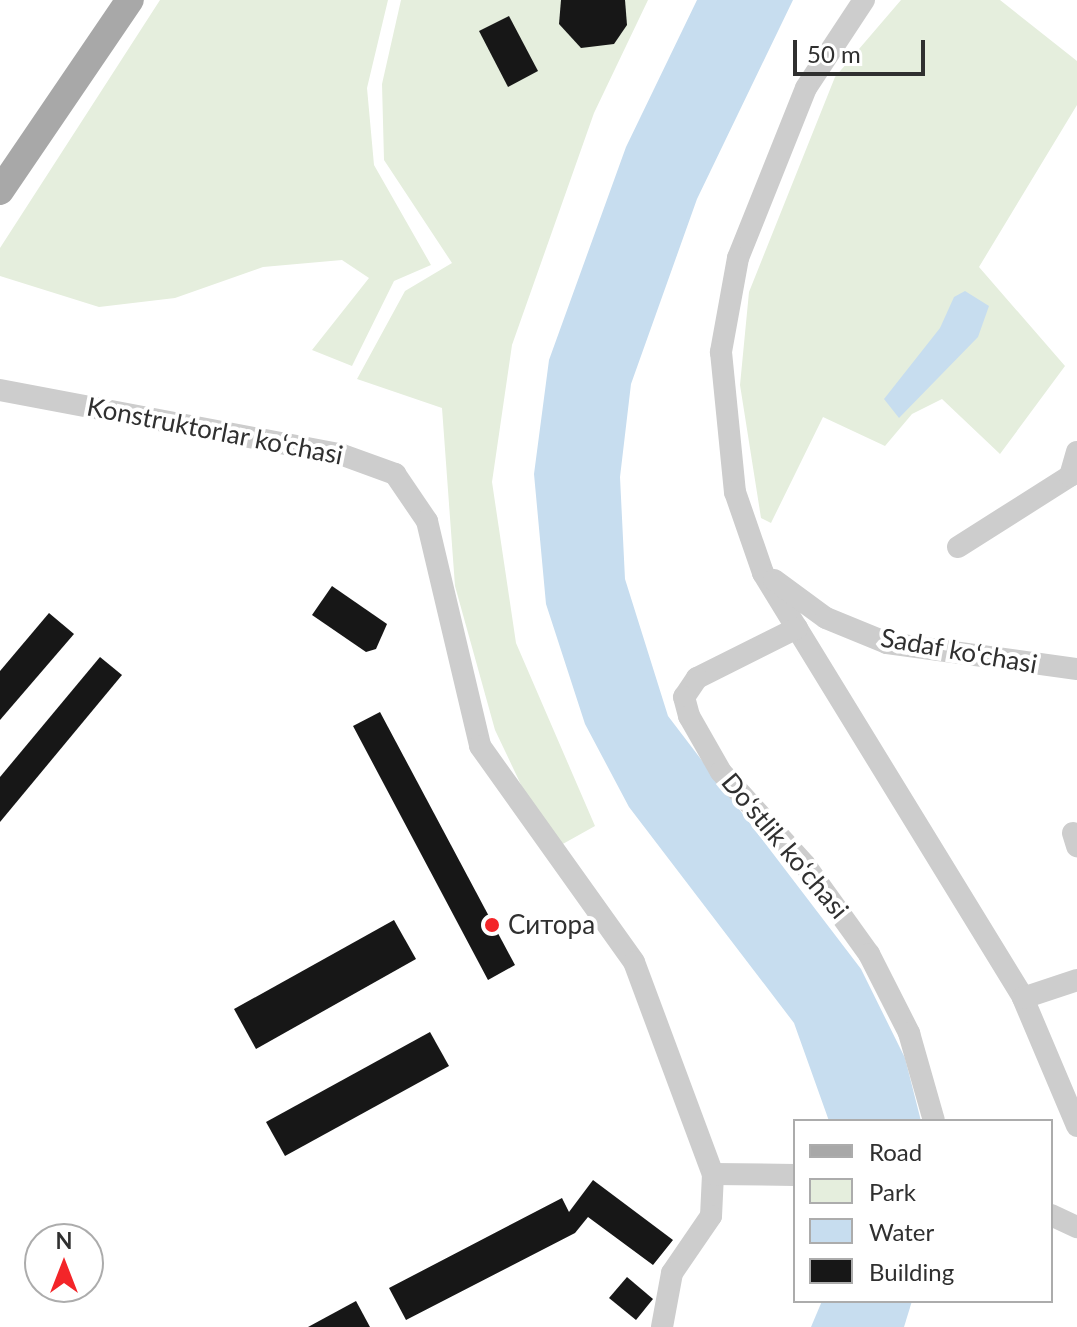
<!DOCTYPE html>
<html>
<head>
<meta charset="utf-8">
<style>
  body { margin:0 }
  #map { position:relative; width:1077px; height:1327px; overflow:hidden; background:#fff; font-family:Lato,sans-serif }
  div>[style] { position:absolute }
  .green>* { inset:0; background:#e5eedd }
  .water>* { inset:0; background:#c7ddef }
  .building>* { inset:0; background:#171717 }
  .minor>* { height:22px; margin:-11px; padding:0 11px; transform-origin:11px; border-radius:11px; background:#cdcdcd }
  .major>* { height:28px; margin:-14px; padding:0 14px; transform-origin:14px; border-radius:14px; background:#a8a8a8 }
  .dots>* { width:22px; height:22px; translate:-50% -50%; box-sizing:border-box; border:4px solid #fff; border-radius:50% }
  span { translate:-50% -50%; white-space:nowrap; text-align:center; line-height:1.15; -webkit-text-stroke:8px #fff; paint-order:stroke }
  .street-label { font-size:26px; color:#303030 }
  .poi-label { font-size:26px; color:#303030 }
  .left { translate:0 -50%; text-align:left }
  .legend { position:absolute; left:793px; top:1119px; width:260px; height:184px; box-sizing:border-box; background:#fff; border:2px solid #acacac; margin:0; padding:10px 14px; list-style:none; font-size:24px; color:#303030 }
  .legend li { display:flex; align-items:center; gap:16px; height:40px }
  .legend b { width:40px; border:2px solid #acacac }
  .north { position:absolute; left:24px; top:1223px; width:80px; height:80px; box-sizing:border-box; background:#fff; border:2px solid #acacac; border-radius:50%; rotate:0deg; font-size:22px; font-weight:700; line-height:32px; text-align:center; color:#303030 }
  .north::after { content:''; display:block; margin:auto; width:28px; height:36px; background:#f32529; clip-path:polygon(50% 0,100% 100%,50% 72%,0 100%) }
  .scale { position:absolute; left:793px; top:40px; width:132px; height:36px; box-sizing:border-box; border:4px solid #303030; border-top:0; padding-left:10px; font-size:24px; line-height:28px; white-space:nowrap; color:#303030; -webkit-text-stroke:6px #fff; paint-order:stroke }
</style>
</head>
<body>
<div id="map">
  <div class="green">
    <div style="clip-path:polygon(160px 0,388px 0,367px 88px,374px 165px,431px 265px,394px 281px,352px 366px,312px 350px,369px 278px,342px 260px,263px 267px,175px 298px,99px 307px,0 276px,0 248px)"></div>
    <div style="clip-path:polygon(401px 0,648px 0,594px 113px,512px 345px,492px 482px,516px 643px,595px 826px,552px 850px,495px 730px,455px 586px,442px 408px,357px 379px,405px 291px,452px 263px,384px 160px,382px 84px)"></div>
    <div style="clip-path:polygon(901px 0,1000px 0,1077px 61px,1077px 105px,979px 267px,1065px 366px,1000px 454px,942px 399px,912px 414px,885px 446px,823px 417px,771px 523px,761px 518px,740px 385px,749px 292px,835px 77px)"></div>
  </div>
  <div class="water">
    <div style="clip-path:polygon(697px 0,793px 0,697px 199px,631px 384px,620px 477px,625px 579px,668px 716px,861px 969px,905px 1058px,921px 1121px,829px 1121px,794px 1023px,629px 807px,585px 724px,546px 604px,534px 474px,549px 360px,626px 147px)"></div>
    <div style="clip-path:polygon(965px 291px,989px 306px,978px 337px,899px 418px,884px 399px,940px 328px,954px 297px)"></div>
    <div style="clip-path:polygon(822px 1301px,912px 1301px,904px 1327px,811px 1327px)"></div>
  </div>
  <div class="building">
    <div style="clip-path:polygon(561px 0,625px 0,627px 25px,614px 44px,581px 48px,559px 24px)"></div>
    <div style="clip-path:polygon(509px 16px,538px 71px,508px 87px,479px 31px)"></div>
    <div style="clip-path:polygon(332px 586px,387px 624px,376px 649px,366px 652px,312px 615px)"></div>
    <div style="clip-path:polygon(49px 613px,74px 634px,0 720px,0 671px)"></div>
    <div style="clip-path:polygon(100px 657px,122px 675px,0 822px,0 777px)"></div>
    <div style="clip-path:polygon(380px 712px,515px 965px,488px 980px,353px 726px)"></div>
    <div style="clip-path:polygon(394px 920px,416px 959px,256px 1049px,234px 1009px)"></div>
    <div style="clip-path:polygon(430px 1032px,449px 1066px,285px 1156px,266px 1122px)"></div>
    <div style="clip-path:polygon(593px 1180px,673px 1240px,653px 1265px,588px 1217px,575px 1233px,406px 1320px,389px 1288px,562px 1198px,569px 1212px)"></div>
    <div style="clip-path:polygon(627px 1277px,653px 1299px,636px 1320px,609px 1298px)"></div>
    <div style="clip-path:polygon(356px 1301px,370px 1327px,308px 1327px)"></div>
  </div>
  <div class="minor">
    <div style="left:864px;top:0;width:105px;rotate:123.4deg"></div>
    <div style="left:806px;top:88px;width:183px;rotate:111.8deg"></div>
    <div style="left:738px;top:258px;width:96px;rotate:100.3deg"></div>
    <div style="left:721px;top:352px;width:141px;rotate:84.3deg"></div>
    <div style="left:735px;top:492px;width:86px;rotate:70.9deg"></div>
    <div style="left:763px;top:573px;width:498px;rotate:58.5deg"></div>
    <div style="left:1023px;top:998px;width:139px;rotate:67.1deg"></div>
    <div style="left:0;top:390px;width:346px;rotate:10.7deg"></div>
    <div style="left:340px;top:454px;width:59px;rotate:20deg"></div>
    <div style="left:395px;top:474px;width:57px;rotate:55.8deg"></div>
    <div style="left:427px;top:521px;width:231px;rotate:76.7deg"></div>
    <div style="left:480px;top:746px;width:265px;rotate:54.5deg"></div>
    <div style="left:634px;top:962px;width:226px;rotate:69.6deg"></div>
    <div style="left:713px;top:1174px;width:42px;rotate:92.7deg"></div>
    <div style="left:711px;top:1216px;width:69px;rotate:124.4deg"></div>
    <div style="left:672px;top:1273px;width:55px;rotate:100.5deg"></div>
    <div style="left:958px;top:547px;width:133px;rotate:-32.4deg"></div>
    <div style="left:1070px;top:476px;width:25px;rotate:-74deg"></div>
    <div style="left:774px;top:580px;width:64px;rotate:36.2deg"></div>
    <div style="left:826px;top:618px;width:66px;rotate:22.3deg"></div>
    <div style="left:887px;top:643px;width:192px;rotate:7.8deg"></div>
    <div style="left:797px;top:628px;width:112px;rotate:153.4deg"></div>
    <div style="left:697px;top:678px;width:23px;rotate:124deg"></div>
    <div style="left:684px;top:697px;width:20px;rotate:75deg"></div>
    <div style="left:689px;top:716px;width:64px;rotate:60.3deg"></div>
    <div style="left:721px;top:772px;width:125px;rotate:47.9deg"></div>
    <div style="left:805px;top:865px;width:110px;rotate:54.3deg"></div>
    <div style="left:869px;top:954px;width:89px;rotate:63.1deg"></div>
    <div style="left:909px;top:1033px;width:91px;rotate:74.1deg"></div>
    <div style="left:1073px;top:833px;width:14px;rotate:73deg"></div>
    <div style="left:1023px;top:998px;width:57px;rotate:-18.4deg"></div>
    <div style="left:713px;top:1174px;width:82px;rotate:0.7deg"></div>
    <div style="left:1051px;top:1215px;width:29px;rotate:25deg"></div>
  </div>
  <div class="major">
    <div style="left:0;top:191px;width:231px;rotate:-55.8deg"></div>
  </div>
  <div class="dots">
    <div style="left:492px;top:925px;background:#f32529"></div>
  </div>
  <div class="street-label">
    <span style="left:215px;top:431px;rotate:11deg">Konstruktorlar ko‘chasi</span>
    <span style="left:959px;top:651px;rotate:10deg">Sadaf ko‘chasi</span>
    <span style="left:785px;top:846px;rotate:50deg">Do‘stlik ko‘chasi</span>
  </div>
  <div class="poi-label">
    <span class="left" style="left:508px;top:925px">Ситора</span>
  </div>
  <ul class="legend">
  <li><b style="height:10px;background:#a8a8a8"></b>Road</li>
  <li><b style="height:22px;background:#e5eedd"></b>Park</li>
  <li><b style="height:22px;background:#c7ddef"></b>Water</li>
  <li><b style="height:22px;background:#171717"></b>Building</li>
  </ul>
  <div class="north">N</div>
  <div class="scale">50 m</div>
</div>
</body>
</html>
